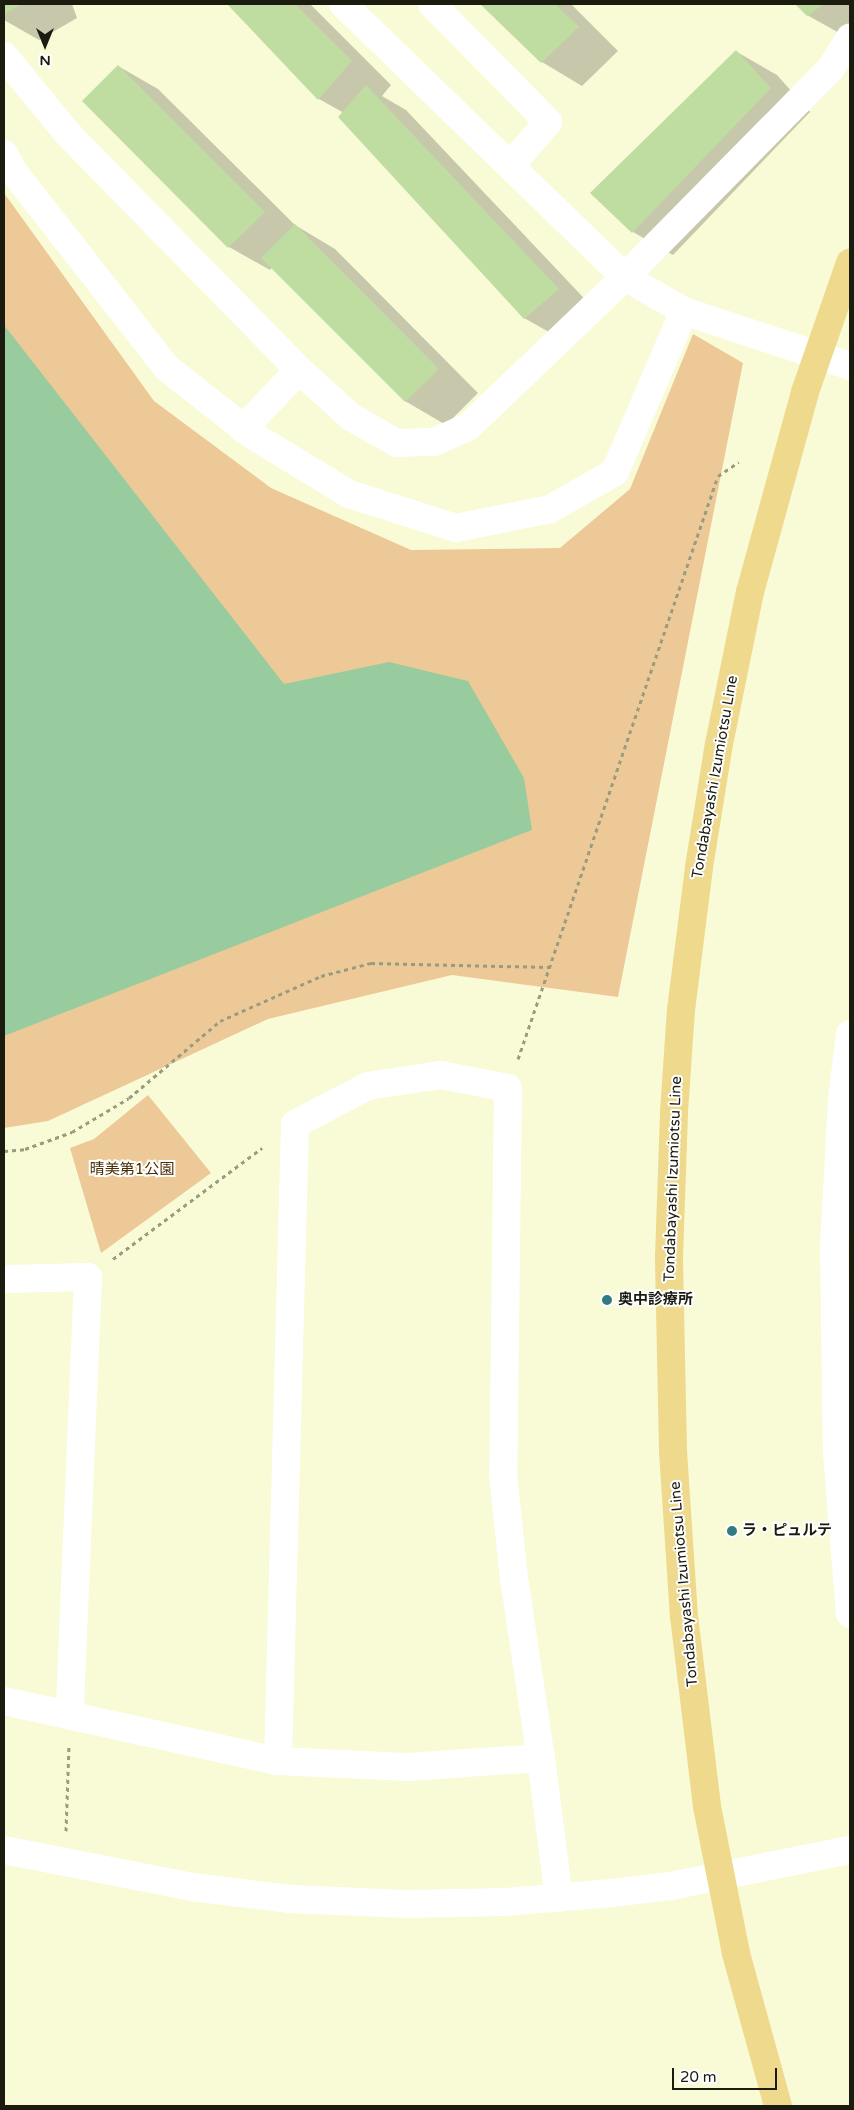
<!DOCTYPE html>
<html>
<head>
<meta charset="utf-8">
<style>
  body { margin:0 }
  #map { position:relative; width:854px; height:2110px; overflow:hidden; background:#f9fbd6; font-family:"Varela Round","Noto Sans JP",sans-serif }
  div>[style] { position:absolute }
  .green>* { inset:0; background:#eec998 }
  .water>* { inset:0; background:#98cc9e }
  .shadow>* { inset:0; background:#0003 }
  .building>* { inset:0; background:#bfdca1 }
  .path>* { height:3px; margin-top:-1.5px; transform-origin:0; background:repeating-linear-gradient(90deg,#9a9c81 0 4px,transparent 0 8px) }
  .minor>* { height:28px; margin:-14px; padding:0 14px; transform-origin:14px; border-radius:14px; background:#fff }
  .major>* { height:28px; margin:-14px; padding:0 14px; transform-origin:14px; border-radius:14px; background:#efd98d }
  .dots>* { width:14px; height:14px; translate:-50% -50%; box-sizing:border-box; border:2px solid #fff; border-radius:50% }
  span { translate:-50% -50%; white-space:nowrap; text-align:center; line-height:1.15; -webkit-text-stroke:4px #fff; paint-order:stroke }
  .street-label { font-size:15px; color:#1b1c0f }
  .park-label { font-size:15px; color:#472d00 }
  .poi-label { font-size:15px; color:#1b1c0f; font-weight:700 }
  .left { translate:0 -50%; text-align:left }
  .frame { position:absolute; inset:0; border:5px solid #1b1c0f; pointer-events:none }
  .north { position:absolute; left:20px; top:20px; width:50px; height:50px; -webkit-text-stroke:4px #fff; paint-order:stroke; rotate:180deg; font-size:14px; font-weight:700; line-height:20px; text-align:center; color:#1b1c0f }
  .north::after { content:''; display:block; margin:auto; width:18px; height:22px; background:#1b1c0f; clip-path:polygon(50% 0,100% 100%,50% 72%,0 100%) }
  .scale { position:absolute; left:672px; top:2068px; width:105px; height:22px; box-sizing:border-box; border:2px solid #1b1c0f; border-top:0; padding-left:6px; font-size:15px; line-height:18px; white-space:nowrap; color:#1b1c0f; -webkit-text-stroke:4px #fff; paint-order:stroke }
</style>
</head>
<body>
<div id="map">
  <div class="green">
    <div style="clip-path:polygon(4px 193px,154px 401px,271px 488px,411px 550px,560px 548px,630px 489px,693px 334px,743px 363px,618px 997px,452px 975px,268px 1019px,48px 1121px,4px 1128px)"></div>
    <div style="clip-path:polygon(148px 1095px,211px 1173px,101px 1253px,70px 1148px,94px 1139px)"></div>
  </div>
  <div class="water">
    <div style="clip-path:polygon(4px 325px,284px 684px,389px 662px,468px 681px,524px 778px,532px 830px,4px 1036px)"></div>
  </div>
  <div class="shadow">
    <div style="clip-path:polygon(4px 4px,72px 4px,77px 18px,39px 40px,4px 20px)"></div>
    <div style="clip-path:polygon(229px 4px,310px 4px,391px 85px,382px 96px,406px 110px,598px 313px,565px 341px,524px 318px,344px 113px,319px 99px)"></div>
    <div style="clip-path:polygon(482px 4px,571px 4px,618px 51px,582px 86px,542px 62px)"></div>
    <div style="clip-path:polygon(797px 4px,850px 4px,850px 37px,848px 38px,807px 15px)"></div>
    <div style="clip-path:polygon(737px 52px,777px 75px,810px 112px,673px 255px,633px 232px)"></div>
    <div style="clip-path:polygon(118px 66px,158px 89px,295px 225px,335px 249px,478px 393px,446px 425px,405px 401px,272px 267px,270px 270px,229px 247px)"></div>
  </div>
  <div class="building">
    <div style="clip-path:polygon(4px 4px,22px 4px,4px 14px)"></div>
    <div style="clip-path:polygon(227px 4px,295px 4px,352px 61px,318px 100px)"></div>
    <div style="clip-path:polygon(480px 4px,555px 4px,579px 27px,541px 63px)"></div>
    <div style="clip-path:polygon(795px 4px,824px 4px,807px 16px)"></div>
    <div style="clip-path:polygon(736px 50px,771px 88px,632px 233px,590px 193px)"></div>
    <div style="clip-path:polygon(118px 65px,265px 212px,228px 248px,82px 101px)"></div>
    <div style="clip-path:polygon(366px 85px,559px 289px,524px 319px,338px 117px)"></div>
    <div style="clip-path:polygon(295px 224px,439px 369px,405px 402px,261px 258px)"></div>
  </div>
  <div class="path">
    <div style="left:518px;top:1059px;width:616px;rotate:-71.07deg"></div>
    <div style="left:718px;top:476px;width:25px;rotate:-34deg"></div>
    <div style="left:4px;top:1151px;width:21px;rotate:-5deg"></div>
    <div style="left:25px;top:1149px;width:50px;rotate:-19.9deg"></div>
    <div style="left:72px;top:1132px;width:66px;rotate:-30.8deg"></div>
    <div style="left:129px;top:1098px;width:119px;rotate:-40.2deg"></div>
    <div style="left:220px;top:1021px;width:111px;rotate:-24deg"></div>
    <div style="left:321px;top:976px;width:52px;rotate:-14.6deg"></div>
    <div style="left:371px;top:963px;width:178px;rotate:1.3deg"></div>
    <div style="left:113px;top:1259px;width:186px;rotate:-36.7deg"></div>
    <div style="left:66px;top:1831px;width:84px;rotate:-88deg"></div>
  </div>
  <div class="minor">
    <div style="left:343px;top:4px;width:392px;rotate:44.1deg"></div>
    <div style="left:625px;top:277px;width:68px;rotate:30deg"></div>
    <div style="left:432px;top:4px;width:165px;rotate:45.5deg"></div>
    <div style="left:548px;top:122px;width:57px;rotate:130.7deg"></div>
    <div style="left:4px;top:56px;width:101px;rotate:50.6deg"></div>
    <div style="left:68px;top:134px;width:330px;rotate:45.6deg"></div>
    <div style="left:299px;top:370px;width:70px;rotate:42.1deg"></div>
    <div style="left:351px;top:417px;width:53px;rotate:29.5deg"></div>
    <div style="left:397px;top:443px;width:37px;rotate:-2deg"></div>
    <div style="left:434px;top:442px;width:37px;rotate:-24deg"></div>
    <div style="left:468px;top:427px;width:217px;rotate:-43.7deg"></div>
    <div style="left:625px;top:277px;width:293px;rotate:-45.4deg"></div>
    <div style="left:831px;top:68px;width:36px;rotate:-58deg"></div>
    <div style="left:4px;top:154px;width:19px;rotate:62deg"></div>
    <div style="left:13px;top:171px;width:250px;rotate:52deg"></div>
    <div style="left:167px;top:368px;width:108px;rotate:38.2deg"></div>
    <div style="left:252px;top:435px;width:114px;rotate:31.3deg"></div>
    <div style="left:349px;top:494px;width:112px;rotate:17.6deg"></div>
    <div style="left:456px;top:528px;width:96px;rotate:-11.4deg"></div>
    <div style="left:550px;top:509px;width:75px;rotate:-29.6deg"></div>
    <div style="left:615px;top:472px;width:175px;rotate:-66.8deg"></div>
    <div style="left:684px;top:311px;width:175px;rotate:18.3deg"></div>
    <div style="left:243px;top:429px;width:81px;rotate:-46.5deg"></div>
    <div style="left:850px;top:1034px;width:65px;rotate:97deg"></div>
    <div style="left:842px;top:1099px;width:148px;rotate:93.1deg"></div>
    <div style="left:834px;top:1247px;width:206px;rotate:89.2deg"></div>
    <div style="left:837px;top:1453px;width:161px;rotate:85.4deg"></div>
    <div style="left:4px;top:1279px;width:84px;rotate:-1.4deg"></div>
    <div style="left:88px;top:1277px;width:437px;rotate:92.4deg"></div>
    <div style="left:4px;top:1701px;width:280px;rotate:12.4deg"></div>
    <div style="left:278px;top:1761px;width:130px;rotate:2.6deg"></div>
    <div style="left:408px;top:1767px;width:133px;rotate:-3.9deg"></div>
    <div style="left:541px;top:1758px;width:141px;rotate:82.7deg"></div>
    <div style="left:278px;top:1761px;width:637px;rotate:-88.47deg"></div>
    <div style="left:295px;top:1124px;width:82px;rotate:-27.5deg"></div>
    <div style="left:368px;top:1086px;width:74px;rotate:-8.6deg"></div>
    <div style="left:441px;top:1075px;width:68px;rotate:11deg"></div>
    <div style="left:508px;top:1088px;width:386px;rotate:90.7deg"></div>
    <div style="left:503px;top:1474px;width:105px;rotate:84deg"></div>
    <div style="left:514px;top:1578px;width:182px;rotate:81.5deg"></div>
    <div style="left:4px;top:1850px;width:192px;rotate:11.1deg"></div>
    <div style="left:192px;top:1887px;width:99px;rotate:7deg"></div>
    <div style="left:290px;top:1899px;width:117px;rotate:2.4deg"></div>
    <div style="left:407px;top:1904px;width:98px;rotate:-1.2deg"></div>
    <div style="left:505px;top:1902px;width:107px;rotate:-4.8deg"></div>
    <div style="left:612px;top:1893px;width:59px;rotate:-6.8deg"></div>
    <div style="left:671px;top:1886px;width:183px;rotate:-11.4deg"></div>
  </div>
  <div class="major">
    <div style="left:778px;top:2106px;width:159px;rotate:-105.4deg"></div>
    <div style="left:736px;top:1953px;width:150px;rotate:-101.2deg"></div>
    <div style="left:707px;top:1806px;width:190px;rotate:-96.9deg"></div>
    <div style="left:684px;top:1617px;width:167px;rotate:-93.8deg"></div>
    <div style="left:673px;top:1450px;width:193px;rotate:-91.2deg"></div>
    <div style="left:669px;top:1257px;width:145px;rotate:-88deg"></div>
    <div style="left:674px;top:1112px;width:102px;rotate:-86.1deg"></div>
    <div style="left:681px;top:1010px;width:144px;rotate:-82.8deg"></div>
    <div style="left:699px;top:867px;width:125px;rotate:-80.8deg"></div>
    <div style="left:719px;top:744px;width:155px;rotate:-78.5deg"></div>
    <div style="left:750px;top:592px;width:207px;rotate:-74.6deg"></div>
    <div style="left:805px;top:392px;width:137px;rotate:-70.8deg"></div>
  </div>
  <div class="dots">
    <div style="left:607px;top:1300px;background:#317a7f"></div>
    <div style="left:732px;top:1531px;background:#317a7f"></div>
  </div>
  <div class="street-label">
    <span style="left:715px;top:777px;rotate:-80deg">Tondabayashi Izumiotsu Line</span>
    <span style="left:673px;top:1179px;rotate:-88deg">Tondabayashi Izumiotsu Line</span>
    <span style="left:684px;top:1584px;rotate:-95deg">Tondabayashi Izumiotsu Line</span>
  </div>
  <div class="park-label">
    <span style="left:132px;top:1170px">晴美第1公園</span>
  </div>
  <div class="poi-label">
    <span class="left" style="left:618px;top:1300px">奥中診療所</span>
    <span class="left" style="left:742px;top:1531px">ラ・ピュルテ</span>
  </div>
  <div class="frame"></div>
  <div class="north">N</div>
  <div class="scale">20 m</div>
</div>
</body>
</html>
